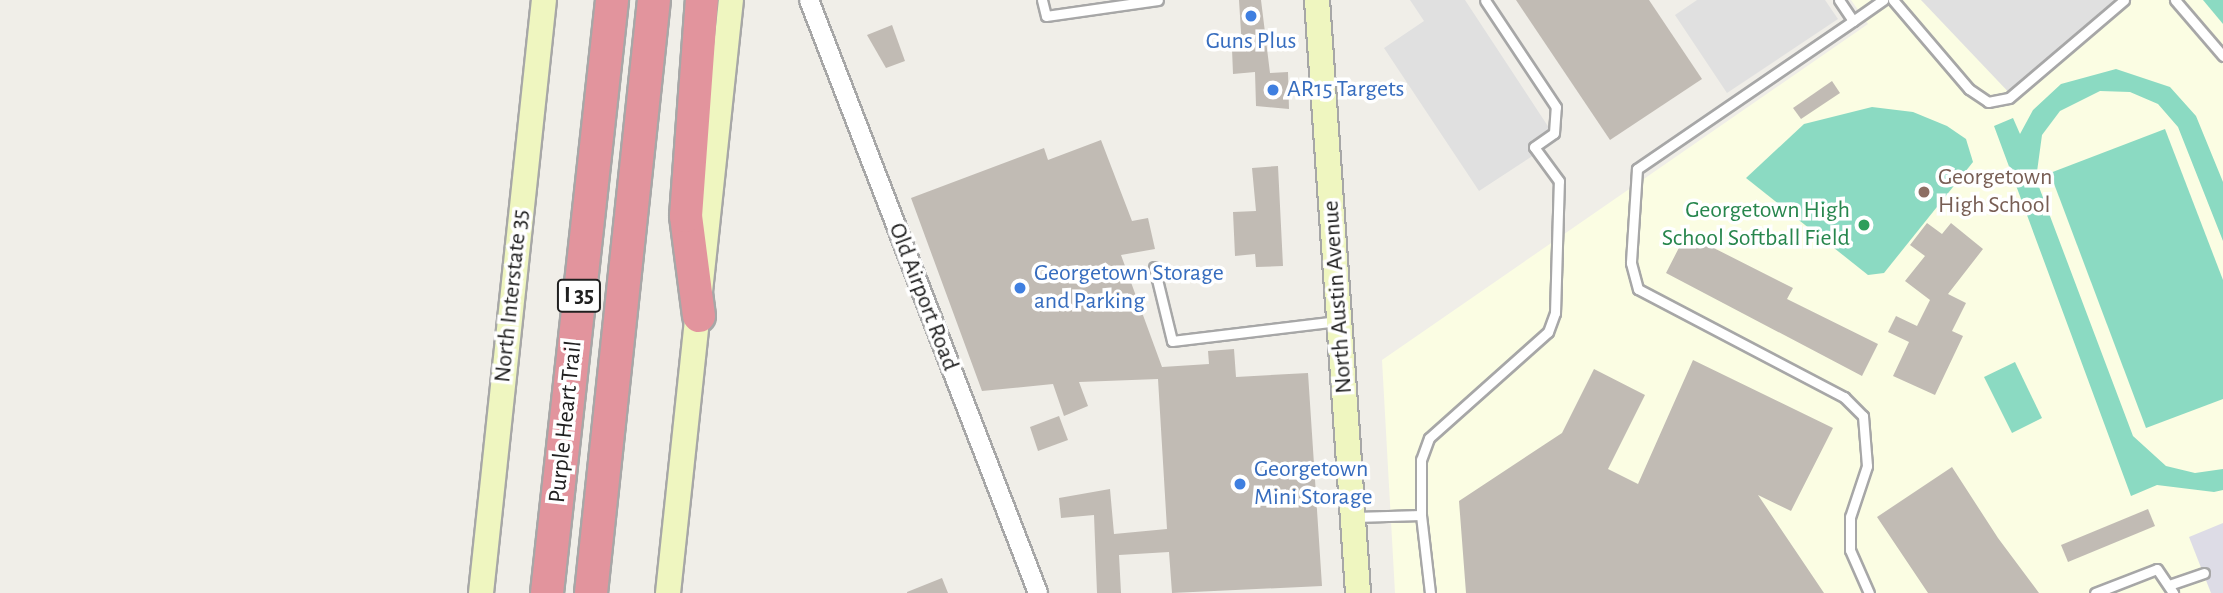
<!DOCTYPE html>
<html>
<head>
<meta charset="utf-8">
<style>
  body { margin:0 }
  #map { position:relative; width:2223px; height:593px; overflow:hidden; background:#f0eee8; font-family:"Alegreya Sans",sans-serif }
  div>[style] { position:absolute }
  .education>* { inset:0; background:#fbfde3 }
  .pitch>* { inset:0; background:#8bdac2 }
  .parking>* { inset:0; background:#e0e0e0 }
  .plaza>* { inset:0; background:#dddce6 }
  .building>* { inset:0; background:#c1bbb4 }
  .roads { filter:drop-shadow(2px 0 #a7a7a7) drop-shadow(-2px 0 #a7a7a7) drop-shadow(0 2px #a7a7a7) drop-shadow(0 -2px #a7a7a7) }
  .lane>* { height:9px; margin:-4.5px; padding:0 4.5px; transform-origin:4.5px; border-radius:4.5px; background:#fff }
  .street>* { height:18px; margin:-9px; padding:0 9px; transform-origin:9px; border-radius:9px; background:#fff }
  .secondary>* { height:24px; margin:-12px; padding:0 12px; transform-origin:12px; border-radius:12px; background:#eff6c0 }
  .highway>* { height:32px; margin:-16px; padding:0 16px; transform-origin:16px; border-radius:16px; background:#e2949d }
  .dots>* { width:19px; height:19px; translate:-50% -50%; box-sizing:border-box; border:4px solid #fff; border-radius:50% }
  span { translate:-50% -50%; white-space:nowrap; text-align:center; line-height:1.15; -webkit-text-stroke:7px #fff; paint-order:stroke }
  .shield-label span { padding:2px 5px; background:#fff; border:2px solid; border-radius:5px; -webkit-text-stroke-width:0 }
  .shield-label { font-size:23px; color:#202020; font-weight:700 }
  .shop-label { font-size:24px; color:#366cbe }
  .left { translate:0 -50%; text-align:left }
  .education-label { font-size:24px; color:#785e54 }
  .leisure-label { font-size:24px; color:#27864d }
  .right { translate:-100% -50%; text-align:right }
  .street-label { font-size:24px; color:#202020 }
</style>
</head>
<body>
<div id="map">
  <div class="education">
    <div style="clip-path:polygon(1851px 0,2223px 0,2223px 593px,1395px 593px,1382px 360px,1868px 24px)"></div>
  </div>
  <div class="pitch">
    <div style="clip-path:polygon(2203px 0,2223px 0,2223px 24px)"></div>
    <div style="clip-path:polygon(2116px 69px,2170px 87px,2196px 116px,2223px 182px,2223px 241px,2178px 127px,2158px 104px,2130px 92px,2100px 91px,2060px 111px,2042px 135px,2036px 179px,2133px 436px,2166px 466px,2195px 473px,2223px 469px,2223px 490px,2214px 492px,2157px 485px,2131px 496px,1994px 126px,2013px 118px,2020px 134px,2033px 110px,2061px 84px)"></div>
    <div style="clip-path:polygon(1872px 107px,1913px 112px,1947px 126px,1966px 139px,1973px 162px,1884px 273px,1868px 275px,1746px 178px,1804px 124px)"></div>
    <div style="clip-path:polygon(2165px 129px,2223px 280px,2223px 399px,2146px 428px,2050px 173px)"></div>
    <div style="clip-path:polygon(2015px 362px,2042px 418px,2012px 433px,1984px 377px)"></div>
  </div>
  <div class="parking">
    <div style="clip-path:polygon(1410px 0,1465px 0,1557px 140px,1479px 191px,1384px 48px,1424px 21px)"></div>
    <div style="clip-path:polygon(1697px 0,1825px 0,1838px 19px,1727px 93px,1675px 15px)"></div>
    <div style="clip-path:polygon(1921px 0,2132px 0,2016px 100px)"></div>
  </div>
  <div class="plaza">
    <div style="clip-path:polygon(2223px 523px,2223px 593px,2211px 593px,2189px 537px)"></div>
  </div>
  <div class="building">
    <div style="clip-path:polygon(1239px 0,1261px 0,1270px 73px,1288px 72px,1289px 109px,1256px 106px,1255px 72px,1233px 74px,1232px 49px,1242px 48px)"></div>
    <div style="clip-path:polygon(1516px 0,1649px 0,1702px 79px,1610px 140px)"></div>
    <div style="clip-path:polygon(892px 25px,905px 61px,886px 68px,867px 35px)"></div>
    <div style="clip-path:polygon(1832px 81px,1840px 93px,1801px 119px,1793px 108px)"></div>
    <div style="clip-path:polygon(1101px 140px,1132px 221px,1148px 218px,1155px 249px,1121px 255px,1162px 367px,1209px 364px,1208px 351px,1234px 349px,1236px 377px,1308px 373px,1322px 586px,1172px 593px,1169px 552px,1119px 555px,1121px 593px,1097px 593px,1094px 515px,1061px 518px,1059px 498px,1110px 489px,1114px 534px,1167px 529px,1158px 379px,1079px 382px,1088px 406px,1064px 416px,1053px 384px,982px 391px,911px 198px,1044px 148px,1048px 160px)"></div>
    <div style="clip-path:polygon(1278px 166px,1283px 266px,1256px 267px,1255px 254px,1235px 256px,1233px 212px,1256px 211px,1252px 168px)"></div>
    <div style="clip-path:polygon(1927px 223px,1942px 234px,1951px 223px,1983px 249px,1948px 294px,1966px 303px,1952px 331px,1963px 336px,1935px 395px,1893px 376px,1909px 342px,1888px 332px,1896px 316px,1917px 326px,1930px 300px,1905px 281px,1925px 256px,1910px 245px)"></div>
    <div style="clip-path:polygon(1686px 234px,1793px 288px,1787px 299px,1878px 344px,1862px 376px,1666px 273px)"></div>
    <div style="clip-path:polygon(1693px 360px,1833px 428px,1791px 511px,1758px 495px,1824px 593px,1466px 593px,1459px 501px,1562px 433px,1594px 369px,1645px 395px,1608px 469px,1638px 484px)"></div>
    <div style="clip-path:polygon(1059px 416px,1068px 440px,1038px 451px,1030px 427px)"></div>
    <div style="clip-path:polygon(1952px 467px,1998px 538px,2039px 593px,1928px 593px,1877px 517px)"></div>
    <div style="clip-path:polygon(2148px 509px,2155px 526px,2068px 562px,2061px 545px)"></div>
    <div style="clip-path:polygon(942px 578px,948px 593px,907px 593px,907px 592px)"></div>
  </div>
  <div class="roads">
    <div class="lane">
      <div style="left:1042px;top:0;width:16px;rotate:76deg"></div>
      <div style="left:1046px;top:16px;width:113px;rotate:-8.1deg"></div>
      <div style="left:1839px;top:0;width:25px;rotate:56deg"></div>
      <div style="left:1853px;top:21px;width:262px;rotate:145.6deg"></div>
      <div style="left:1637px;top:169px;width:94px;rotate:93.7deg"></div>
      <div style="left:1631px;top:263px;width:27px;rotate:75deg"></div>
      <div style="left:1638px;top:289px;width:233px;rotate:27.7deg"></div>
      <div style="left:1844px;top:397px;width:27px;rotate:45deg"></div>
      <div style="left:1863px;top:416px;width:50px;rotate:85.4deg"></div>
      <div style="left:1867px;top:466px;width:54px;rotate:108.4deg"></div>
      <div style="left:1850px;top:517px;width:33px;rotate:90deg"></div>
      <div style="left:1850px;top:550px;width:47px;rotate:66.2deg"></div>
      <div style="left:1893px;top:0;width:117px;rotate:49.5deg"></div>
      <div style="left:1969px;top:89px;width:23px;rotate:34deg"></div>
      <div style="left:1988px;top:102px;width:21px;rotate:-11deg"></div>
      <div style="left:2009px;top:98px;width:151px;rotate:-40.4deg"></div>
      <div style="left:2175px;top:0;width:74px;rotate:49.4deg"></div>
      <div style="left:1853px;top:21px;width:37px;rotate:-35deg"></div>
      <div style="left:1154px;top:267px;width:76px;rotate:76.3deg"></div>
      <div style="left:1172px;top:341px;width:167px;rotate:-6.9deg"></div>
      <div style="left:1355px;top:517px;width:66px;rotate:-1.7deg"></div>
      <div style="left:2169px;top:585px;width:37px;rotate:-19deg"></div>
      <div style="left:1430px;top:593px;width:79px;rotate:-96.6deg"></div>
      <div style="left:1421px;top:515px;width:55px;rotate:-90deg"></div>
      <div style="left:1421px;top:460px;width:23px;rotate:-70deg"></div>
      <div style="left:1429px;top:438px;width:159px;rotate:-41.7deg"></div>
      <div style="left:1548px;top:332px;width:20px;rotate:-70deg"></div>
      <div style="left:1555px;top:313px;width:132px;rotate:-88.3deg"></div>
      <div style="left:1559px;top:181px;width:42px;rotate:-126.3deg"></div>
      <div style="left:1534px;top:147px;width:24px;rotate:-35deg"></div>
      <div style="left:1554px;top:133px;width:26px;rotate:-86deg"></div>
      <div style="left:1556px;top:107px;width:128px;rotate:-123.6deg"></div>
      <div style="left:2095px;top:593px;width:66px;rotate:-21.2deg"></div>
      <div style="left:2157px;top:569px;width:29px;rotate:56deg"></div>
    </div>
    <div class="street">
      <div style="left:809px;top:0;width:636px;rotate:68.88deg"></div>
    </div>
    <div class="secondary">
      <div style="left:1317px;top:0;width:594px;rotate:86.04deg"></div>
      <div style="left:481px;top:593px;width:596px;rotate:-83.94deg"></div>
      <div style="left:668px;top:593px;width:596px;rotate:-83.94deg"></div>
    </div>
    <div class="highway">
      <div style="left:699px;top:316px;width:101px;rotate:-97.4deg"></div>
      <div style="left:686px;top:216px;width:217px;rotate:-85.8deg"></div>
      <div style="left:547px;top:593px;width:597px;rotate:-83.74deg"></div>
      <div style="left:591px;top:593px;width:596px;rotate:-83.94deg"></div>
    </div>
  </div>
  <div class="dots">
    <div style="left:1251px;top:16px;background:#3f7fe0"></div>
    <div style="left:1273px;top:90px;background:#3f7fe0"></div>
    <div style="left:1924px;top:192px;background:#8d6e63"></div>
    <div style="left:1864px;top:225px;background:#2e9e5b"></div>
    <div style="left:1020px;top:288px;background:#3f7fe0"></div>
    <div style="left:1240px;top:484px;background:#3f7fe0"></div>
  </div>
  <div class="shield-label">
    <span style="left:579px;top:296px">I 35</span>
  </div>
  <div class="shop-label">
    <span style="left:1251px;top:42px">Guns Plus</span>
    <span class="left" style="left:1287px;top:90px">AR15 Targets</span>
    <span class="left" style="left:1034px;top:288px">Georgetown Storage<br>and Parking</span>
    <span class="left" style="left:1254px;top:484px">Georgetown<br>Mini Storage</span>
  </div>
  <div class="education-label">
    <span class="left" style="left:1938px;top:192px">Georgetown<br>High School</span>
  </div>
  <div class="leisure-label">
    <span class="right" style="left:1850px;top:225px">Georgetown High<br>School Softball Field</span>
  </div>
  <div class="street-label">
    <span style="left:512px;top:296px;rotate:-84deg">North Interstate 35</span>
    <span style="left:923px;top:297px;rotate:69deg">Old Airport Road</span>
    <span style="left:1338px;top:297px;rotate:-94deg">North Austin Avenue</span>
    <span style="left:566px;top:422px;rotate:-84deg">Purple Heart Trail</span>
  </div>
</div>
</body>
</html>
